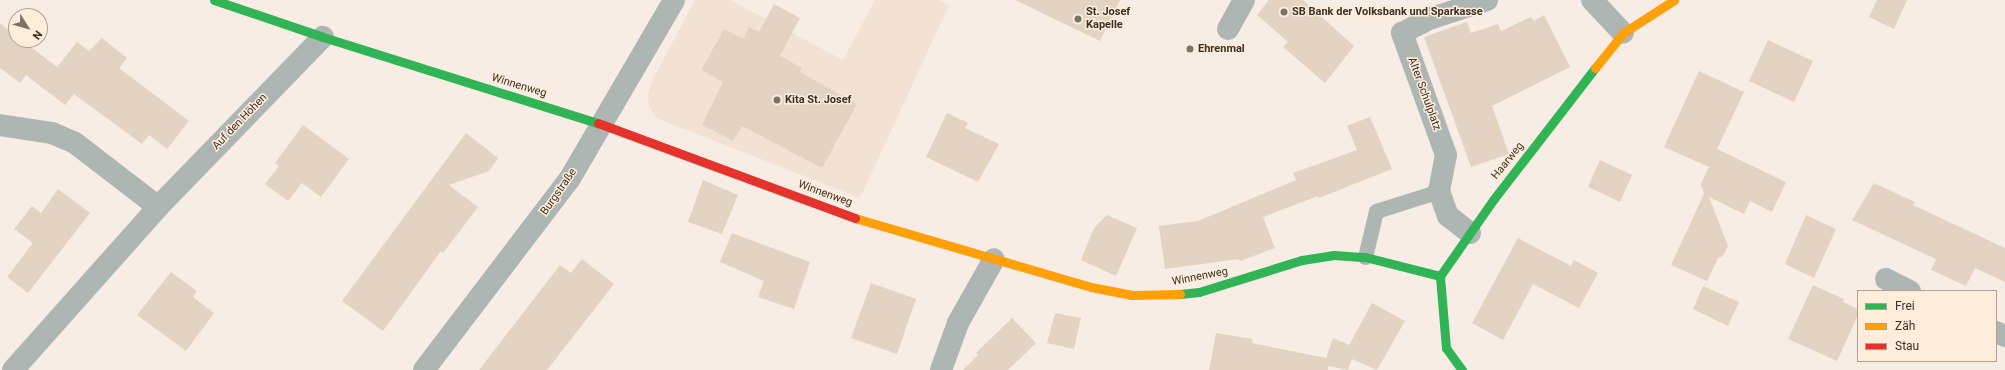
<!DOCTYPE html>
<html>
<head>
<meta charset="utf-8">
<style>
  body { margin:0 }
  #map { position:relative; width:2005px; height:370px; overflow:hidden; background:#f7ede4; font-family:Roboto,sans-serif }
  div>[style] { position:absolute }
  .built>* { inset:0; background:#f1e2d3 }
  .building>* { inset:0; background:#e3d3c3 }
  .lane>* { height:15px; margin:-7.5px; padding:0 7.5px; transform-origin:7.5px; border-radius:7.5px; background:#aeb6b4 }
  .street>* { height:22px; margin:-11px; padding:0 11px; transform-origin:11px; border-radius:11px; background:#aeb6b4 }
  .fast>* { height:9px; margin:-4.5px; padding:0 4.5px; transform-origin:4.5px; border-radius:4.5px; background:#30b455 }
  .slow>* { height:9px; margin:-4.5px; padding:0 4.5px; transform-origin:4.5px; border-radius:4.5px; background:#ff9f0a }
  .jam>* { height:9px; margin:-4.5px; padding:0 4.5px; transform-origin:4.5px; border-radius:4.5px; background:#e5322d }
  .dots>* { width:11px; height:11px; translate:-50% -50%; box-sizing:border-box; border:2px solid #ffeddc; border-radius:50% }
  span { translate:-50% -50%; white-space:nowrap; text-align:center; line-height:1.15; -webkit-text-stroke:3px #ffeddc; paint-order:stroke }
  .poi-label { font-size:11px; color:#3b3025; font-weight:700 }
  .left { translate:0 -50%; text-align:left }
  .street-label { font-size:11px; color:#3b3025 }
  .legend { position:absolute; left:1857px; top:290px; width:140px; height:72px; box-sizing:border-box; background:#ffeddc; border:1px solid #b1a193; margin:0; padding:5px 7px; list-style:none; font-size:12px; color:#3b3025 }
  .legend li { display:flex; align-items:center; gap:8px; height:20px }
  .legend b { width:20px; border:1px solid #b1a193 }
  .north { position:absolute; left:8px; top:8px; width:40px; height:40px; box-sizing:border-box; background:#ffeddc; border:1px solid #b1a193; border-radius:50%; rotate:127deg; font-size:11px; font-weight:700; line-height:16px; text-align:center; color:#3b3025 }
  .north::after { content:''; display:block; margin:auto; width:14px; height:18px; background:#7d7268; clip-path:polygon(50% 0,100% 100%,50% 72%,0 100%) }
</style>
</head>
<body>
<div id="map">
  <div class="built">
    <div style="clip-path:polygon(695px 0,730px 0,843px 60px,875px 0,940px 0,949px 5px,860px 198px,656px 118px,649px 106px,648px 94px,652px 81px)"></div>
  </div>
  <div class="building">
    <div style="clip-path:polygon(1015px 0,1120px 0,1100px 41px)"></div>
    <div style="clip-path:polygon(1269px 0,1303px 0,1354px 46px,1325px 83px,1283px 47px,1288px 42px,1257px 15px)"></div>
    <div style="clip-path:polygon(1877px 0,1907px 0,1894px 29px,1869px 17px)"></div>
    <div style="clip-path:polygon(774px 4px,800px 18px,780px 56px,802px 68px,800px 72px,857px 104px,822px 168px,742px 126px,733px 141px,702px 125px,723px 82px,701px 70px,724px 29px,743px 39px,749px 27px,759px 32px)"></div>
    <div style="clip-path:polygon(1544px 15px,1570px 67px,1492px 106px,1509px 154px,1471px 167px,1424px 37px,1467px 22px,1471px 33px,1498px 24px,1501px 31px,1531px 17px,1534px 21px)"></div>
    <div style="clip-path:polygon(0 23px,16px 36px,16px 40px,22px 40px,57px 67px,77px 42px,89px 51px,102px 38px,127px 58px,119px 68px,189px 121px,167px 149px,149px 135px,142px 144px,74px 94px,65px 105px,26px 75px,20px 83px,0 68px)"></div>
    <div style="clip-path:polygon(1768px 40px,1813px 61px,1794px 102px,1749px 81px)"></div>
    <div style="clip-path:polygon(1699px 71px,1744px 92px,1717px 149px,1786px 182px,1772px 212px,1750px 201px,1744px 214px,1709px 197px,1728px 246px,1723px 256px,1718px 258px,1707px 281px,1671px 265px,1704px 194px,1701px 184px,1709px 167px,1664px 147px)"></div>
    <div style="clip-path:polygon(947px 113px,968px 123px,965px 128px,999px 144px,978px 182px,926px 157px)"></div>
    <div style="clip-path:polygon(1370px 117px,1392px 169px,1319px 198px,1318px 196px,1263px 217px,1275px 248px,1240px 261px,1239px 259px,1165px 269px,1159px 226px,1198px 221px,1296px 180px,1293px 173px,1357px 150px,1347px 126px)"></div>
    <div style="clip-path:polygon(303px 125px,349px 159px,321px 197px,302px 183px,288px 201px,265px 184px,279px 166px,275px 163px)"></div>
    <div style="clip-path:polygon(466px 133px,498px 158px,489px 171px,449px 185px,478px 207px,443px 253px,441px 251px,383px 331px,342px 301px)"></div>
    <div style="clip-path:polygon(1600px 160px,1632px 175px,1620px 202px,1588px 187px)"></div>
    <div style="clip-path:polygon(703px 180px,738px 195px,722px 234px,688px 222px)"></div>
    <div style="clip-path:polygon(1874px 183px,1915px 202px,1913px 205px,2005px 248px,2005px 282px,1975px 268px,1966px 286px,1931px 270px,1936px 259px,1852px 220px)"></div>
    <div style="clip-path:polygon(58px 189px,90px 213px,28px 293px,7px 277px,33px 243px,14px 229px,32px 206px,41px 213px)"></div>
    <div style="clip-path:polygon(1107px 215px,1137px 228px,1116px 276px,1081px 260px,1094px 228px)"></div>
    <div style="clip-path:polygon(1806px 215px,1836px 229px,1814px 278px,1785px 264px)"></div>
    <div style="clip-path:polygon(732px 233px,810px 262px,794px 309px,758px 297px,764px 281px,720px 262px)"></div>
    <div style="clip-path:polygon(1518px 238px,1571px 266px,1574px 260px,1598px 273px,1579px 308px,1533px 284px,1503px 340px,1472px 323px)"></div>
    <div style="clip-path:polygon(582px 259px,614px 284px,547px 370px,479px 370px,560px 265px,571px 273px)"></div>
    <div style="clip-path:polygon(171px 272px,197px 291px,193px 297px,214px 313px,186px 351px,137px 315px)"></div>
    <div style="clip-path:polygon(871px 283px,916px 299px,897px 354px,851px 338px)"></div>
    <div style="clip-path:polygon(1813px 285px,1844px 299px,1843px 302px,1858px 309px,1858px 315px,1837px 361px,1788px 339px)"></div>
    <div style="clip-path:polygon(1703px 286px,1739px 302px,1728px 326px,1693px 309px)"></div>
    <div style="clip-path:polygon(1372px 303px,1405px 321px,1377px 370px,1352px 359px,1348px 370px,1328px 366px,1328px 370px,1209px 370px,1216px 333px,1253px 339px,1252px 343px,1326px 358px,1333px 338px,1349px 345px)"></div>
    <div style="clip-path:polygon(1055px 313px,1081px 318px,1074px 349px,1047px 343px)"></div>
    <div style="clip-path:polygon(1012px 318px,1036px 343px,1008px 370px,963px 370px,978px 355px,976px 353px)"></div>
  </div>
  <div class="lane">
    <div style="left:1365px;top:257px;width:47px;rotate:-76.6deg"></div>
    <div style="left:1376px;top:211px;width:66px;rotate:-17.6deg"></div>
  </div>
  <div class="street">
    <div style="left:1592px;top:0;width:45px;rotate:46.8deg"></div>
    <div style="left:1228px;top:29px;width:33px;rotate:-61deg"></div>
    <div style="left:0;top:125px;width:53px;rotate:8.7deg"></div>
    <div style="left:52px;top:133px;width:25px;rotate:23deg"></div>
    <div style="left:75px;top:143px;width:105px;rotate:37.6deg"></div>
    <div style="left:1470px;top:233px;width:28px;rotate:-142deg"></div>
    <div style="left:1448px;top:216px;width:27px;rotate:-110deg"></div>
    <div style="left:1439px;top:191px;width:37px;rotate:-79deg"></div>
    <div style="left:1446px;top:155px;width:130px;rotate:-109.8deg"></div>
    <div style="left:1402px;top:33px;width:34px;rotate:-27deg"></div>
    <div style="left:1432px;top:18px;width:58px;rotate:-18.1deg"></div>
    <div style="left:1886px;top:279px;width:27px;rotate:27deg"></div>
    <div style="left:1996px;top:332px;width:10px;rotate:24deg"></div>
    <div style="left:13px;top:370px;width:218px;rotate:-48.3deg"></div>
    <div style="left:158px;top:207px;width:237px;rotate:-45.9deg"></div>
    <div style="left:424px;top:370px;width:239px;rotate:-52.7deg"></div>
    <div style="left:569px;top:180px;width:208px;rotate:-59.7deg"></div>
    <div style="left:941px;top:370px;width:50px;rotate:-70.1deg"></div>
    <div style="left:958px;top:323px;width:73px;rotate:-60.6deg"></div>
  </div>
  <div class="fast">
    <div style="left:214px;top:0;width:115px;rotate:18.7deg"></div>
    <div style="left:323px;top:37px;width:288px;rotate:17.4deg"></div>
    <div style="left:1180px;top:294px;width:19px;rotate:-6deg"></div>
    <div style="left:1199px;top:292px;width:108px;rotate:-17.3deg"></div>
    <div style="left:1302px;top:260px;width:32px;rotate:-9deg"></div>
    <div style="left:1334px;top:255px;width:31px;rotate:4deg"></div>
    <div style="left:1365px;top:257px;width:77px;rotate:14.2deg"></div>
    <div style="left:1462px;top:370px;width:27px;rotate:-126deg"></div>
    <div style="left:1446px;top:348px;width:72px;rotate:-94.8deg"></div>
    <div style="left:1440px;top:276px;width:93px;rotate:-55.1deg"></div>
    <div style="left:1493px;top:200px;width:167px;rotate:-52.3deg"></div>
  </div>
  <div class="slow">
    <div style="left:1595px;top:68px;width:45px;rotate:-51.3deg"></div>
    <div style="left:1623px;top:33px;width:61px;rotate:-32.9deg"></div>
    <div style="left:855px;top:218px;width:246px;rotate:16.3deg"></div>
    <div style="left:1091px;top:287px;width:42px;rotate:11deg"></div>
    <div style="left:1132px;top:295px;width:48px;rotate:-1.2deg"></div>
  </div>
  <div class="jam">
    <div style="left:598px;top:123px;width:274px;rotate:20.3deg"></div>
  </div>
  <div class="dots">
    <div style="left:1284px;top:12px;background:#7d7268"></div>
    <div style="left:1078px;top:19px;background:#7d7268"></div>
    <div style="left:1190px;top:49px;background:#7d7268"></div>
    <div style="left:777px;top:100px;background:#7d7268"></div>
  </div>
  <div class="poi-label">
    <span class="left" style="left:1292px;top:12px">SB Bank der Volksbank und Sparkasse</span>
    <span class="left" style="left:1086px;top:19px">St. Josef<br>Kapelle</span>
    <span class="left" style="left:1198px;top:49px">Ehrenmal</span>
    <span class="left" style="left:785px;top:100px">Kita St. Josef</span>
  </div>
  <div class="street-label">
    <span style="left:519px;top:86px;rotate:17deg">Winnenweg</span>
    <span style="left:1424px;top:94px;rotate:70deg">Alter Schulplatz</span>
    <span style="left:240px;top:122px;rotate:-46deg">Auf den Höhen</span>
    <span style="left:1508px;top:161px;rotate:-51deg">Haarweg</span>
    <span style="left:559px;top:192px;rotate:-55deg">Burgstraße</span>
    <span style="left:825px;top:194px;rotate:20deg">Winnenweg</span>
    <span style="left:1200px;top:277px;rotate:-11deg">Winnenweg</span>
  </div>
  <ul class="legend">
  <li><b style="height:5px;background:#30b455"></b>Frei</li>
  <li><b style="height:5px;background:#ff9f0a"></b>Zäh</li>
  <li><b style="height:5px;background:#e5322d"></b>Stau</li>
  </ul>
  <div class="north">N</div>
</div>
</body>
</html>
